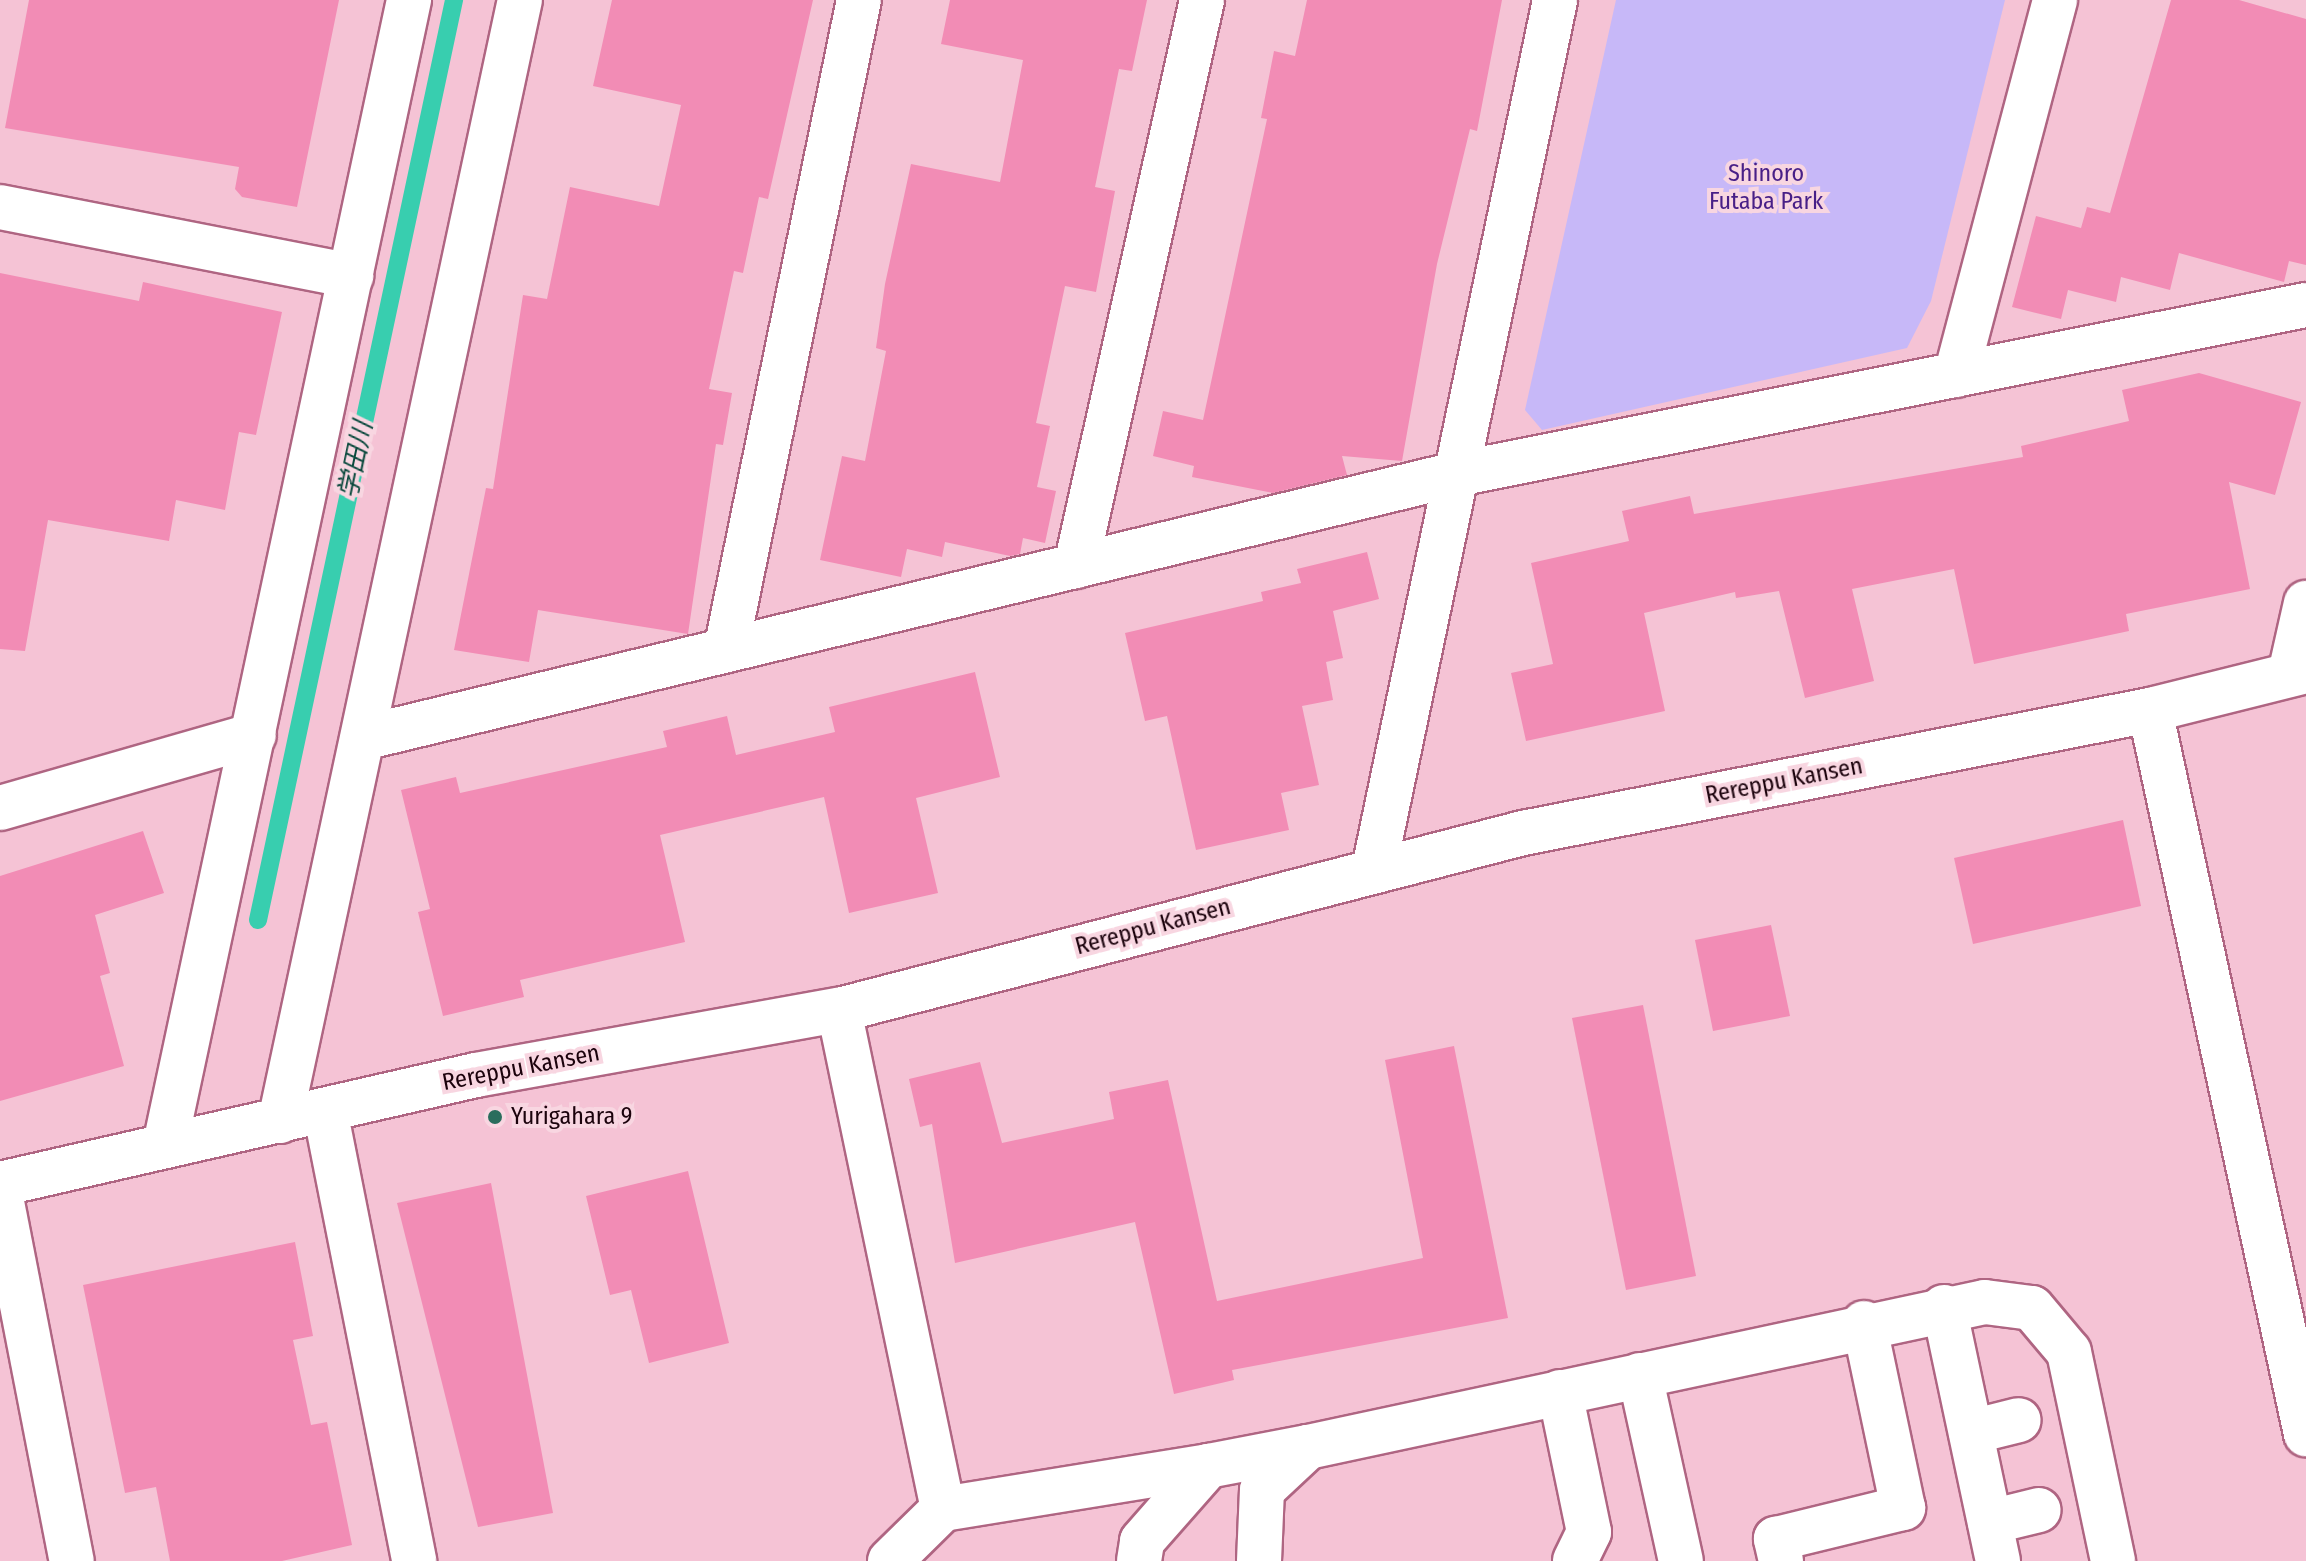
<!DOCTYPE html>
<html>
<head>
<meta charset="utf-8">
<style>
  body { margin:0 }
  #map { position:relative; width:2306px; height:1561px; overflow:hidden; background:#f5c3d5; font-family:"Fira Sans Condensed","Noto Sans JP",sans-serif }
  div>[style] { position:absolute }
  .green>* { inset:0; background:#c7b8f8 }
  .stream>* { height:18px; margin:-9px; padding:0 9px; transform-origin:9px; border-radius:9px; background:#38ceaf }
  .building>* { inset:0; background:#f28cb5 }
  .roads { filter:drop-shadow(2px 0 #af6582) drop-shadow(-2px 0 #af6582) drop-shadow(0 2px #af6582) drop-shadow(0 -2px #af6582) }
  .minor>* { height:44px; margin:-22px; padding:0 22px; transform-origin:22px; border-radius:22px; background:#fff }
  .dots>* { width:22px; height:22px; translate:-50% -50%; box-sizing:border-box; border:4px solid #f8d6e1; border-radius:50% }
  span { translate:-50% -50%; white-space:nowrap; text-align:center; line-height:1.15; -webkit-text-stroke:8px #f8d6e1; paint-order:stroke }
  .park-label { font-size:24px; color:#481f87 }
  .street-label { font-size:24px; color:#1b020c }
  .poi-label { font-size:24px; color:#1b020c }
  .left { translate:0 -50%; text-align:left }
  .water-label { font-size:26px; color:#0a493d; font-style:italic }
</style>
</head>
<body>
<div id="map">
  <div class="green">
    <div style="clip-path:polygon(1616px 0,2005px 0,1931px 301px,1907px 348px,1542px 430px,1525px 410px)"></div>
  </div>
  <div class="stream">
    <div style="left:258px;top:920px;width:941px;rotate:-77.97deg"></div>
  </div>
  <div class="building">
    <div style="clip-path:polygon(29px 0,339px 0,297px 207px,242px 197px,235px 189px,239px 167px,5px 128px)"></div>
    <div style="clip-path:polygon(612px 0,813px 0,768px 199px,759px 197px,743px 273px,734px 271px,709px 389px,732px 393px,723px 445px,716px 444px,688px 634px,538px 610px,529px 662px,454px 650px,486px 488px,493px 489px,523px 295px,547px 299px,570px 187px,659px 206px,681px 105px,593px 86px)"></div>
    <div style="clip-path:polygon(950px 0,1147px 0,1132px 71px,1119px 69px,1095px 187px,1115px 191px,1096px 292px,1065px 286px,1036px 423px,1050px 426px,1037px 487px,1056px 491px,1045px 543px,1023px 538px,1020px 554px,1010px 556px,945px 542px,942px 557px,907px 549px,901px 577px,820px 560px,842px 456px,865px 461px,886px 351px,876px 348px,885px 284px,911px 164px,1000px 182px,1023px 60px,941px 44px)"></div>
    <div style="clip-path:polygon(1307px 0,1502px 0,1477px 131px,1470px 129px,1437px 264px,1402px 461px,1342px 456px,1347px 475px,1273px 493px,1192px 477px,1194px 466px,1153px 456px,1163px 411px,1203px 420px,1267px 119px,1261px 118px,1274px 51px,1295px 56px)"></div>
    <div style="clip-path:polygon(2171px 0,2239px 0,2306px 19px,2306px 265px,2289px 261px,2284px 282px,2179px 253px,2170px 290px,2121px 277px,2116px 302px,2068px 290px,2061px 319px,2012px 307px,2036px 216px,2081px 228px,2087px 207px,2110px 213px)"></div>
    <div style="clip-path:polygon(0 273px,139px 301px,143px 282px,282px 312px,256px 435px,239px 432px,225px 510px,176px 500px,169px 541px,48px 520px,25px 651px,0 649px)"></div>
    <div style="clip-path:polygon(2199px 373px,2301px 402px,2275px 495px,2229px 482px,2250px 589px,2126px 614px,2129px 631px,1974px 664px,1954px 569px,1852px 589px,1874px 681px,1805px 698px,1779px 591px,1736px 598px,1735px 592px,1644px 613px,1665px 711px,1526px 741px,1511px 673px,1553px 664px,1531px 563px,1629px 541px,1622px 511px,1690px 496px,1694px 514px,2023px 457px,2021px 446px,2129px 421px,2122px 390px)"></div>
    <div style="clip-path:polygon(1367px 552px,1379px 599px,1333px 611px,1343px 658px,1326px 662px,1333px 700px,1302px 706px,1319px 785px,1281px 793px,1289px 830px,1196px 850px,1167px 716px,1145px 721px,1125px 633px,1263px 601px,1261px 592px,1301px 583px,1297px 569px)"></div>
    <div style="clip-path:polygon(975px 672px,1000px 777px,916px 798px,938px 893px,849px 913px,824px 797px,660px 835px,685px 942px,520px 980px,524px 997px,443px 1016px,418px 912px,430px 909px,401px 790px,456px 777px,460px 793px,667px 747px,663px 731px,727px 716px,736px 755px,835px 732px,829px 707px)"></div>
    <div style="clip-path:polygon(2123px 820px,2141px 906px,1973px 944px,1954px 858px)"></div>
    <div style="clip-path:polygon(143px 831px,164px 893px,95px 915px,110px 973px,100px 976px,124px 1066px,0 1101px,0 876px)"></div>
    <div style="clip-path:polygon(1771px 925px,1790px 1016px,1713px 1031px,1695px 940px)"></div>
    <div style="clip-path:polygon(1643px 1005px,1696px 1276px,1626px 1290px,1572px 1018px)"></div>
    <div style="clip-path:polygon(1454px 1046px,1508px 1318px,1232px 1370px,1234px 1380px,1174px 1394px,1135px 1222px,955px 1263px,932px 1124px,920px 1127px,909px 1079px,980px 1062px,1002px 1143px,1114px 1119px,1109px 1092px,1168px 1080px,1217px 1301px,1423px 1258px,1385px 1060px)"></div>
    <div style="clip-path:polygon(688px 1171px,729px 1343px,649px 1363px,631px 1290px,610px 1295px,586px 1196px)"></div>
    <div style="clip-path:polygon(491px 1183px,553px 1513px,478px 1527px,397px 1203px)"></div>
    <div style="clip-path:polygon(295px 1242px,313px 1336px,293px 1340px,311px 1425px,327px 1422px,352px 1545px,282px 1561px,170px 1561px,156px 1487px,125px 1493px,83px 1285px)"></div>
  </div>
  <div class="roads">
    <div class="minor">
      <div style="left:0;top:207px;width:358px;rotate:11.1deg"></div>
      <div style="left:1956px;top:375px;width:388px;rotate:-75.2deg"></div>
      <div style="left:1076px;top:566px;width:580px;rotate:-77.45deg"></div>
      <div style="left:726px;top:650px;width:663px;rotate:-78.44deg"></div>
      <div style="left:2290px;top:674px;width:73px;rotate:-77.3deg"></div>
      <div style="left:2150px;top:710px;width:741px;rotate:77.84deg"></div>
      <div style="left:363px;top:738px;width:1120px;rotate:-13.58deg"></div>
      <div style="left:1452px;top:475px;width:871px;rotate:-11.26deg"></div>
      <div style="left:0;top:808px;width:264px;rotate:-16deg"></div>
      <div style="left:1374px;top:869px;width:888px;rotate:-78.23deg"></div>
      <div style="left:839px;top:1010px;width:510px;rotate:78.23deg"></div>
      <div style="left:325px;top:1110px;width:460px;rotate:78.8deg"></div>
      <div style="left:280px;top:1121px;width:1146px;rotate:-77.92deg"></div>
      <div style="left:165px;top:1145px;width:1171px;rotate:-77.97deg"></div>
      <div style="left:0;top:1184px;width:488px;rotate:-12.9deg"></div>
      <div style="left:476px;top:1075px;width:369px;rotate:-10.2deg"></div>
      <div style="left:839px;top:1010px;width:707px;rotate:-14.51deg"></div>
      <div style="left:1523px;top:833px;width:639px;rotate:-11.1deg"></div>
      <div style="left:2150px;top:710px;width:161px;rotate:-14deg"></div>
      <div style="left:0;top:1192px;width:376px;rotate:79deg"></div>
      <div style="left:1944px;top:1307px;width:260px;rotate:78deg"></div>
      <div style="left:1640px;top:1375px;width:190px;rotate:77.6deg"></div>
      <div style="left:1560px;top:1392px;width:143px;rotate:78.3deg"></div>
      <div style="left:1589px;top:1532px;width:32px;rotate:116deg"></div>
      <div style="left:1971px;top:1432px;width:49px;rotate:-14deg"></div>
      <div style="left:1990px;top:1522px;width:50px;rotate:-13.8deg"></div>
      <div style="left:890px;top:1561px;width:74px;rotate:-44.5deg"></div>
      <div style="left:943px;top:1509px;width:268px;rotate:-9.2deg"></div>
      <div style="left:1139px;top:1561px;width:20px;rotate:-81deg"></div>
      <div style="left:1142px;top:1541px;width:100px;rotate:-48.7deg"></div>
      <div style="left:1208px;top:1466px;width:102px;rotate:-10.8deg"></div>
      <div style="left:1259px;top:1561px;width:71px;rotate:-87.6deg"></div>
      <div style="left:1262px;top:1490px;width:63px;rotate:-43.1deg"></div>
      <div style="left:1308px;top:1447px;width:692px;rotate:-12.09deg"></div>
      <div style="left:1985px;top:1302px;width:47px;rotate:7.3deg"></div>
      <div style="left:2032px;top:1308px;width:57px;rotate:49.9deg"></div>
      <div style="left:2069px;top:1352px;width:214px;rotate:78.1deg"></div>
      <div style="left:1781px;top:1561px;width:23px;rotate:-103deg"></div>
      <div style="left:1776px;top:1539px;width:131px;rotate:-13.7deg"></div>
      <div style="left:1903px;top:1508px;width:189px;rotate:-101.9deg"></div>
    </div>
  </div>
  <div class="dots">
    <div style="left:495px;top:1117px;background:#2a6d5d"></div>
  </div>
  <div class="park-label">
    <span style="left:1766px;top:188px">Shinoro<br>Futaba Park</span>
  </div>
  <div class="street-label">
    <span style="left:1784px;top:781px;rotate:-11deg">Rereppu Kansen</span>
    <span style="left:1153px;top:927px;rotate:-15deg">Rereppu Kansen</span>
    <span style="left:521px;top:1068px;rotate:-11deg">Rereppu Kansen</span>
  </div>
  <div class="poi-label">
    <span class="left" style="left:511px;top:1117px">Yurigahara 9</span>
  </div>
  <div class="water-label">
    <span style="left:356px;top:460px;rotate:-78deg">学田川</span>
  </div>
</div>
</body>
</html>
